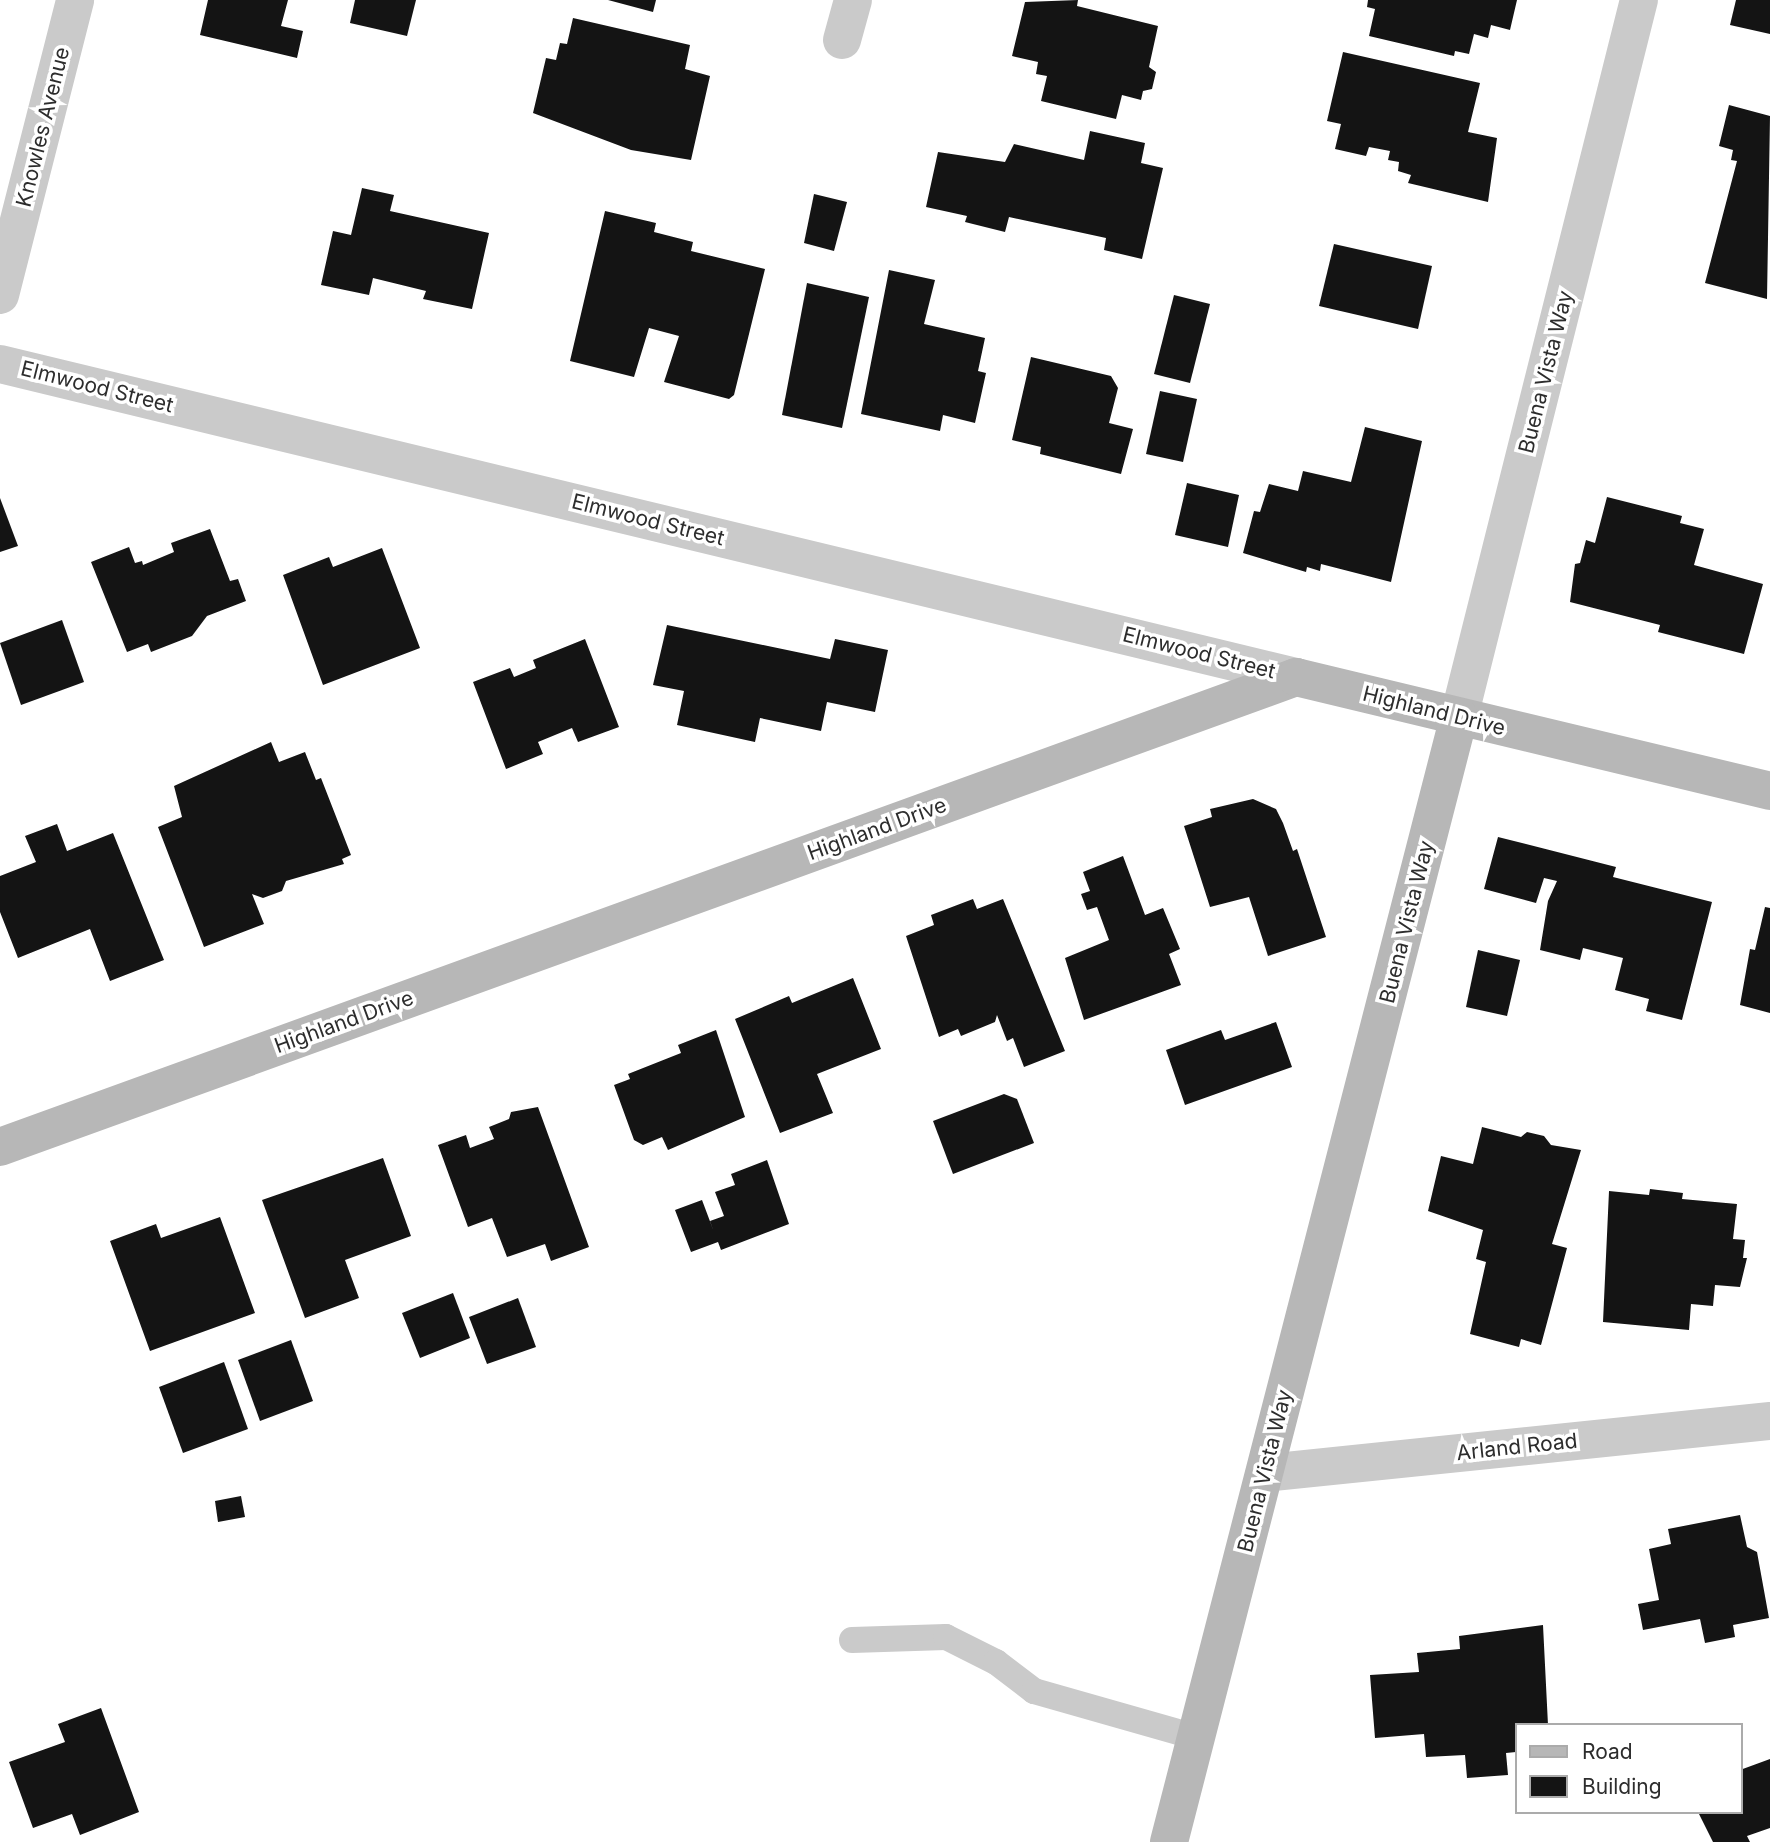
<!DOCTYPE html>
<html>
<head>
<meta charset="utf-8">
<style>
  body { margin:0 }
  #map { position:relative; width:1770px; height:1842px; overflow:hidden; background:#fff; font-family:Inter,sans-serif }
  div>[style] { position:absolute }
  .building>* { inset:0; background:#141414 }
  .lane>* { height:26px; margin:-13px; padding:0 13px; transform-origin:13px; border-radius:13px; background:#cacaca }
  .street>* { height:38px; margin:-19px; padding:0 19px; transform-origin:19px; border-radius:19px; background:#cacaca }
  .secondary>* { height:38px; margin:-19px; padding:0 19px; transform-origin:19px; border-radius:19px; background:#b7b7b7 }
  span { translate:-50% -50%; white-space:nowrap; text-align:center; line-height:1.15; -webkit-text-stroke:7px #fff; paint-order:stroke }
  .street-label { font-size:21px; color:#2d2d2d }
  .legend { position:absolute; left:1515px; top:1723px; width:228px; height:91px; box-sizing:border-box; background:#fff; border:2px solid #ababab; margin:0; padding:9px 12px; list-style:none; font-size:21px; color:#2d2d2d }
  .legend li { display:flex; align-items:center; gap:14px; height:35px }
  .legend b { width:35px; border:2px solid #ababab }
</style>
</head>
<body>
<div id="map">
  <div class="building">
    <div style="clip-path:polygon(208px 0,288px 0,281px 26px,303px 31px,297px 58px,200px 35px)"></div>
    <div style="clip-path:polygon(355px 0,416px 0,407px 36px,350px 23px)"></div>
    <div style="clip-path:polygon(608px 0,656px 0,653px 12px)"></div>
    <div style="clip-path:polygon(1078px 0,1077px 6px,1158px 26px,1149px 67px,1156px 72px,1152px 89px,1143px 91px,1141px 100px,1122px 95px,1116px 119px,1041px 101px,1047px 76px,1036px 74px,1038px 62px,1012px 56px,1025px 2px)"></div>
    <div style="clip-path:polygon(1368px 0,1517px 0,1510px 30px,1491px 25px,1488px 38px,1474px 34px,1469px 54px,1455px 51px,1454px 56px,1369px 36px,1375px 9px,1367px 7px)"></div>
    <div style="clip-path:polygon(1736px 0,1770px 0,1770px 34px,1730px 25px)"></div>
    <div style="clip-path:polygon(573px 18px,690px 45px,685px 69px,710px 76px,691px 160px,631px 150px,533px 113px,546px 58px,556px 60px,560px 43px,567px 44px)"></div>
    <div style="clip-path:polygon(1343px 52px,1480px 83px,1468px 132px,1497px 138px,1488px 202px,1408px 183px,1411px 175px,1398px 171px,1399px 162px,1388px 160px,1390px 151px,1369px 147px,1366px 156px,1335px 149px,1341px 124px,1327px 121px)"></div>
    <div style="clip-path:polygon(1729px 105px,1770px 116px,1767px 299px,1705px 283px,1737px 161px,1731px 160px,1733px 150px,1719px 146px)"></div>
    <div style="clip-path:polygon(1090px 131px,1145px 143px,1141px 163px,1163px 168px,1142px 259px,1104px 250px,1106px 238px,1009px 217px,1005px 232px,965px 222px,967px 216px,926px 207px,938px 152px,1005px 162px,1014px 144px,1084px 160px)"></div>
    <div style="clip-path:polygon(362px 188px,394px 195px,390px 211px,489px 233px,472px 309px,423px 299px,426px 291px,373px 278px,369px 295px,321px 285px,333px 231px,351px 235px)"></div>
    <div style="clip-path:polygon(814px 194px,847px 202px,834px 251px,804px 243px)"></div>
    <div style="clip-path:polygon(605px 211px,656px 223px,654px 232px,693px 242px,691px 251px,765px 269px,734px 395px,729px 399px,664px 382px,679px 336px,649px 328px,634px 377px,570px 361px)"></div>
    <div style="clip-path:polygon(1334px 244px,1432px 266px,1418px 329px,1319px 306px)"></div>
    <div style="clip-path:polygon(889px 270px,935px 280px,924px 324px,985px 338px,978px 371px,986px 373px,975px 423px,943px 415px,940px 431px,861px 414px)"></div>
    <div style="clip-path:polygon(807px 283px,869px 297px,842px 428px,782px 415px)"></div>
    <div style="clip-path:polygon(1174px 295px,1210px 304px,1190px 383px,1154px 374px)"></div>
    <div style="clip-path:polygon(1031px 357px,1111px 376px,1118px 388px,1109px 423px,1133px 429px,1121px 474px,1040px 454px,1041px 447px,1012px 440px)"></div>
    <div style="clip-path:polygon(1160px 391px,1197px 399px,1183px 462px,1146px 454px)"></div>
    <div style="clip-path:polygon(1365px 427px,1422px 441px,1391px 582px,1321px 564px,1320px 571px,1307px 567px,1306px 572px,1243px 553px,1254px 511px,1260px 512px,1269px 484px,1298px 491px,1303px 471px,1351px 482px)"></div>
    <div style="clip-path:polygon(1187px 483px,1239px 495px,1228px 547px,1175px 535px)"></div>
    <div style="clip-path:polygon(1607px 497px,1682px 516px,1680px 523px,1704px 529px,1694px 565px,1763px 584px,1744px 654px,1658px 632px,1660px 625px,1570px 602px,1575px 564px,1580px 563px,1586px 540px,1595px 543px)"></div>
    <div style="clip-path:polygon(0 498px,18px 546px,0 552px)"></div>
    <div style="clip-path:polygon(210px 529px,230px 581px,238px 579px,246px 601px,207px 616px,192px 636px,151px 652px,148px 644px,127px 652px,91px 562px,129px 547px,135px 563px,142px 561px,143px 565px,174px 552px,171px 543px)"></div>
    <div style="clip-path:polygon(382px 548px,420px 648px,323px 685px,283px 575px,329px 557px,333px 567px)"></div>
    <div style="clip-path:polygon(62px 620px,84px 682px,21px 705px,0 643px)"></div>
    <div style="clip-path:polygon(667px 625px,830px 659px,835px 639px,888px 650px,875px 712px,827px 702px,821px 731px,760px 718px,755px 742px,677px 725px,684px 691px,653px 685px)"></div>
    <div style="clip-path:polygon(585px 639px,619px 727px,578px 742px,572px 728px,538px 742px,543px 754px,506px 769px,473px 682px,510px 668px,514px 677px,536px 668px,533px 660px)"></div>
    <div style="clip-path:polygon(271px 742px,279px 762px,305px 752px,316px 780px,321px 778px,351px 855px,342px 859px,344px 864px,286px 881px,282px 891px,263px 898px,252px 894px,264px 924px,204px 947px,158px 827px,182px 817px,174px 786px)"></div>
    <div style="clip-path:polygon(1253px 799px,1276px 809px,1283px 823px,1293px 851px,1297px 849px,1326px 937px,1268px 956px,1249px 897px,1210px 907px,1184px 826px,1212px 817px,1210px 809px)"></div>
    <div style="clip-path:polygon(57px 824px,67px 851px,113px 833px,164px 960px,110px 981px,90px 929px,18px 958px,0 912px,0 876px,36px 862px,25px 836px)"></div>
    <div style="clip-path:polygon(1498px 837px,1616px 867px,1613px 877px,1712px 902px,1682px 1020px,1646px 1011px,1649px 999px,1615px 990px,1623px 958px,1583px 948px,1580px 960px,1540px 950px,1548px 901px,1557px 881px,1544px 878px,1536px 903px,1484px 889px)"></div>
    <div style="clip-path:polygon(1123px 856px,1145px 915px,1163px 908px,1180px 949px,1169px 954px,1181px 985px,1084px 1020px,1065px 958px,1109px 940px,1097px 907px,1087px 910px,1081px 894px,1090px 891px,1083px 872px)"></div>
    <div style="clip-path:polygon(973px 899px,977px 909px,1003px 899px,1065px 1051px,1024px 1067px,1013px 1038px,1007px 1041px,997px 1015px,995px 1022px,961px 1036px,958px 1029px,939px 1037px,906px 936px,934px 925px,931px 915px)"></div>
    <div style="clip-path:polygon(1765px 907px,1770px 908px,1770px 1013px,1740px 1005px,1750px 949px,1755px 950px)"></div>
    <div style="clip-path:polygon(1478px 950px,1520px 960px,1507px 1016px,1466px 1007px)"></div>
    <div style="clip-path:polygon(853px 978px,881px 1049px,817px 1074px,833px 1113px,780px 1133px,735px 1019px,789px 996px,792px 1003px)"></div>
    <div style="clip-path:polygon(1276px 1022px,1292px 1067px,1185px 1105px,1166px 1050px,1221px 1030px,1225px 1040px)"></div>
    <div style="clip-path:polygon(716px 1030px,745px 1117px,668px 1150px,662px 1137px,643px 1145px,634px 1140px,614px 1085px,630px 1079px,628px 1074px,681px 1053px,678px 1045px)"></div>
    <div style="clip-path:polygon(1004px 1094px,1017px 1099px,1034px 1143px,953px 1174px,933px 1121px)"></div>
    <div style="clip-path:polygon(538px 1107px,589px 1247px,551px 1261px,545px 1244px,507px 1257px,492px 1218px,468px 1227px,438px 1145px,466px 1135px,470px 1148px,494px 1139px,489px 1127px,509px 1119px,511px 1112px)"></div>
    <div style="clip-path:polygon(1482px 1127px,1521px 1137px,1527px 1132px,1544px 1136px,1551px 1145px,1581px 1150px,1552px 1244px,1567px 1248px,1541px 1345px,1521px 1339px,1519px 1347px,1470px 1334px,1486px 1262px,1476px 1259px,1483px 1230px,1428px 1211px,1441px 1156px,1473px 1164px)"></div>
    <div style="clip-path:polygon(383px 1158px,411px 1236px,345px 1260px,359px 1298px,305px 1318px,262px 1200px)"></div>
    <div style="clip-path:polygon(767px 1160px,789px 1224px,721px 1250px,718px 1242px,691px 1252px,675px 1210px,702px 1200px,714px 1232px,710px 1221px,724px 1216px,715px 1192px,735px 1185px,731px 1174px)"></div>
    <div style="clip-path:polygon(1650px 1189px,1683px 1193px,1682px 1199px,1737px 1204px,1733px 1239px,1745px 1240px,1743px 1258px,1747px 1258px,1740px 1287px,1715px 1285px,1713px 1306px,1691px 1304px,1689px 1330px,1603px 1322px,1609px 1191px,1649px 1195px)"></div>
    <div style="clip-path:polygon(220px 1217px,255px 1313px,150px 1351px,110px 1241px,156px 1224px,161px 1238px)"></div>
    <div style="clip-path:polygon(453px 1293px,470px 1338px,420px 1358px,402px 1313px)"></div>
    <div style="clip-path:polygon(518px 1298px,536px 1347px,487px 1364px,469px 1317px)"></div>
    <div style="clip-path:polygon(291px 1340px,313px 1401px,260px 1421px,238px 1360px)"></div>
    <div style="clip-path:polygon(224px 1362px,248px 1429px,183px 1453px,159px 1387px)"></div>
    <div style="clip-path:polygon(241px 1496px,245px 1517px,218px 1522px,215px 1501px)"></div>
    <div style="clip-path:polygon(1740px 1515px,1747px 1547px,1757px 1552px,1769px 1618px,1733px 1625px,1735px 1637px,1705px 1643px,1700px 1619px,1643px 1630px,1638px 1604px,1659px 1600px,1649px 1549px,1671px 1544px,1668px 1529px)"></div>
    <div style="clip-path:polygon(1543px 1625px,1548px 1725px,1516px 1725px,1516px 1752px,1506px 1753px,1508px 1775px,1467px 1778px,1465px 1755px,1426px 1757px,1424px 1734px,1375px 1738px,1370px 1675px,1419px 1672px,1417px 1653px,1460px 1649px,1459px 1636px)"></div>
    <div style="clip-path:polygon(101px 1708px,139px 1812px,80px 1835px,72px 1814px,33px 1828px,9px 1762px,65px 1742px,58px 1724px)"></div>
    <div style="clip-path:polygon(1770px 1759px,1770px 1828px,1747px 1836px,1750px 1842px,1713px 1842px,1698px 1812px,1740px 1812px,1740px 1770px)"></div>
  </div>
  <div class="lane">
    <div style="left:852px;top:1640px;width:94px;rotate:-1.8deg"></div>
    <div style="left:946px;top:1637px;width:56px;rotate:26.6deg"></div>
    <div style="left:996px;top:1662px;width:48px;rotate:37.3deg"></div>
    <div style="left:1034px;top:1691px;width:168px;rotate:15.9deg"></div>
  </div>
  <div class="street">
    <div style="left:842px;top:40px;width:41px;rotate:-74.6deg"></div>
    <div style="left:0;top:295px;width:304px;rotate:-75.7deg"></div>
    <div style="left:0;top:364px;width:1333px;rotate:13.58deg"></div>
    <div style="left:1459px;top:717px;width:739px;rotate:-75.91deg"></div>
    <div style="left:1265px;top:1473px;width:508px;rotate:-5.88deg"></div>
  </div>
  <div class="secondary">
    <div style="left:0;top:1147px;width:1379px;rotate:-19.93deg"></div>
    <div style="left:1296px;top:677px;width:488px;rotate:13.5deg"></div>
    <div style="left:1169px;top:1842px;width:1162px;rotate:-75.55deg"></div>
  </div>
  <div class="street-label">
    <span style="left:43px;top:127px;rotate:-76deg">Knowles Avenue</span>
    <span style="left:1546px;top:372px;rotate:-76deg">Buena Vista Way</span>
    <span style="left:97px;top:387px;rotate:14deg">Elmwood Street</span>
    <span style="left:648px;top:520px;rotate:14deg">Elmwood Street</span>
    <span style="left:1199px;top:653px;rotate:14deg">Elmwood Street</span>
    <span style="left:1434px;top:711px;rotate:14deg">Highland Drive</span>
    <span style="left:877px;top:829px;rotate:-20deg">Highland Drive</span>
    <span style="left:1407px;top:922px;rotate:-76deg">Buena Vista Way</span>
    <span style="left:344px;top:1022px;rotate:-20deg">Highland Drive</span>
    <span style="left:1517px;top:1447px;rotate:-6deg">Arland Road</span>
    <span style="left:1265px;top:1471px;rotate:-76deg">Buena Vista Way</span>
  </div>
  <ul class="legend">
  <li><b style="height:9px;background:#b7b7b7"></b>Road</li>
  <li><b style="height:19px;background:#141414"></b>Building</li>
  </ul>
</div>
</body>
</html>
